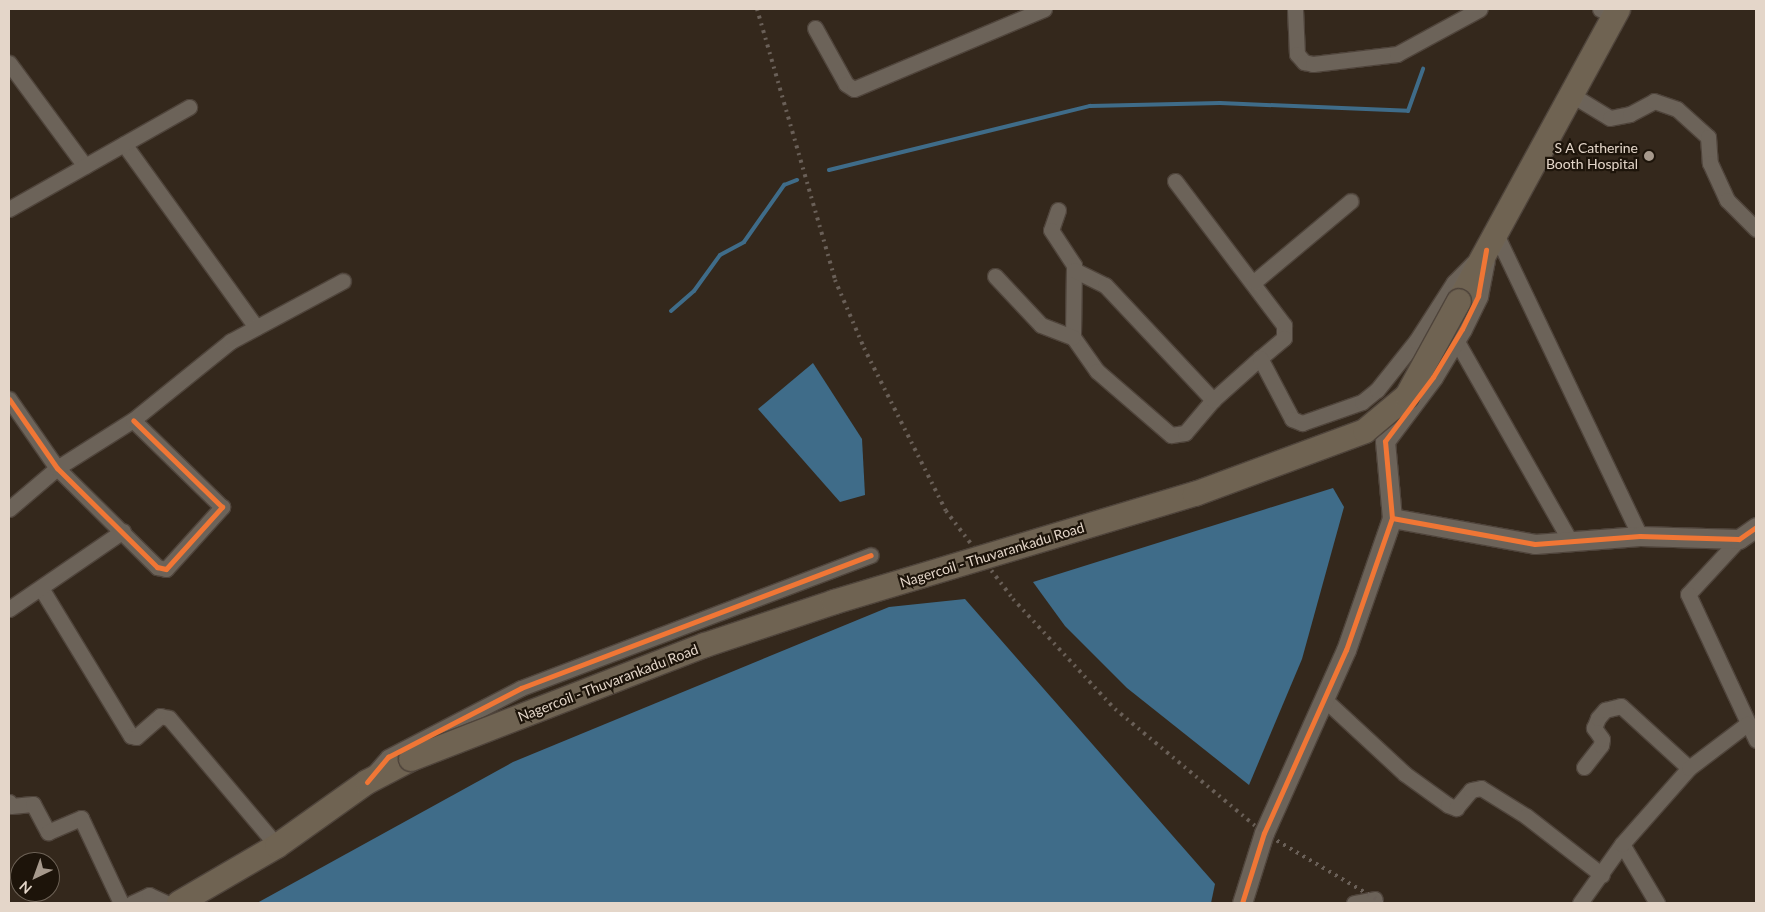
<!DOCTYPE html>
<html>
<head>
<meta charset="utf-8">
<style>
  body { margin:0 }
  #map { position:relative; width:1765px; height:912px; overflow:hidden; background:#34281c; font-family:Lato,sans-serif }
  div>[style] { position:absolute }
  .water>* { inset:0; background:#3f6c89 }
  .stream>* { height:4px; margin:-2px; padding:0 2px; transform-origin:2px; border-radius:2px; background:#3f6c89 }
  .roads { filter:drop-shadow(1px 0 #4f443b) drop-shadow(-1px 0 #4f443b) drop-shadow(0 1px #4f443b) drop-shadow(0 -1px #4f443b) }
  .minor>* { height:15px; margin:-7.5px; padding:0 7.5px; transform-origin:7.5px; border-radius:7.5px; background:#6c6359 }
  .tertiary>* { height:19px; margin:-9.5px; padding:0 9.5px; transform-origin:9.5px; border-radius:9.5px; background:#6c6359 }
  .primary>* { height:24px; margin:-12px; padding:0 12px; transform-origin:12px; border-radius:12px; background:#6f6352 }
  .rail>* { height:4px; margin-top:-2px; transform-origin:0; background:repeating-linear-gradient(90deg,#6a6058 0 2.5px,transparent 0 7.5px) }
  .bridges { filter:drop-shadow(1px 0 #4f443b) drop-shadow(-1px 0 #4f443b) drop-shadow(0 1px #4f443b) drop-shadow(0 -1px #4f443b) }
  .primary-bridge>* { height:24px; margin:-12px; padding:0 12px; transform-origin:12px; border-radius:12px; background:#6f6352 }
  .cycleway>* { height:5px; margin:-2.5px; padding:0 2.5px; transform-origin:2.5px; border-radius:2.5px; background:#f07635 }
  .dots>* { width:14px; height:14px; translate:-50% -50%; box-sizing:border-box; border:2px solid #1d140a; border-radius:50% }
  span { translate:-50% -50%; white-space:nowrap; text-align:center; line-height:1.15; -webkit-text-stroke:4.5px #1d140a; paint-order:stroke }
  .poi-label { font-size:14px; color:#e4d6c9 }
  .right { translate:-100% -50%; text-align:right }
  .street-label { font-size:14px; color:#e4d6c9 }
  .frame { position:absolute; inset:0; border:10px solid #e4d6c9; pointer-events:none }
  .north { position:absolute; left:10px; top:852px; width:50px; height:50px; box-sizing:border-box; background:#1d140a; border:1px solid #6d6256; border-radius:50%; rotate:222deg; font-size:14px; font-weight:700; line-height:20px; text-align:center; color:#e4d6c9 }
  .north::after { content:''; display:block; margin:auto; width:18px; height:22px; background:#a6998c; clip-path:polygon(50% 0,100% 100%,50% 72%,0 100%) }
</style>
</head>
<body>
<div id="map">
  <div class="water">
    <div style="clip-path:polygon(813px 363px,862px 439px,865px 495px,840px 502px,758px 409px)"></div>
    <div style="clip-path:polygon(1333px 488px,1344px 507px,1302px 659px,1249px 785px,1127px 688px,1065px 626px,1033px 582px)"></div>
    <div style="clip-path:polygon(965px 599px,1215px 884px,1211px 903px,257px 903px,513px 762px,889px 607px)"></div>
  </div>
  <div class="stream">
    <div style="left:829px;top:170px;width:269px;rotate:-13.8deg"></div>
    <div style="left:1090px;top:106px;width:130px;rotate:-1.3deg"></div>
    <div style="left:1220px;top:103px;width:188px;rotate:2.4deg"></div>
    <div style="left:1408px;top:111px;width:45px;rotate:-70.3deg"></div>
    <div style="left:671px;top:311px;width:30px;rotate:-41deg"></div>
    <div style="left:694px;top:291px;width:44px;rotate:-54.2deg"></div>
    <div style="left:720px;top:255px;width:27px;rotate:-28deg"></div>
    <div style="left:744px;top:242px;width:70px;rotate:-54.9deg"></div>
    <div style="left:784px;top:185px;width:14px;rotate:-21deg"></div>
  </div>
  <div class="roads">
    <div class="minor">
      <div style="left:1295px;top:9px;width:45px;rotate:87.5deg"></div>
      <div style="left:1297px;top:54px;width:11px;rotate:49deg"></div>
      <div style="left:1304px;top:62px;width:9px;rotate:13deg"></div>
      <div style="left:1313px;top:64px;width:85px;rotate:-6.8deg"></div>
      <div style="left:1397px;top:54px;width:94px;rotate:-28.5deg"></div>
      <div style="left:1600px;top:9px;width:17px;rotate:25deg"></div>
      <div style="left:815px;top:28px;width:64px;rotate:61deg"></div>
      <div style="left:846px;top:84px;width:9px;rotate:32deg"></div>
      <div style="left:854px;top:89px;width:206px;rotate:-22.8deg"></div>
      <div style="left:9px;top:63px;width:128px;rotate:53.6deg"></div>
      <div style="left:1572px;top:95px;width:44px;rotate:31.2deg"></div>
      <div style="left:1610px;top:118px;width:20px;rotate:-11deg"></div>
      <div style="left:1630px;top:114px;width:27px;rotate:-28deg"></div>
      <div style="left:1654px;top:101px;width:24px;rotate:19deg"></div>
      <div style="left:1677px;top:109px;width:42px;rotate:42.1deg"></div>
      <div style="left:1708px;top:137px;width:26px;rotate:86deg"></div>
      <div style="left:1710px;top:163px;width:41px;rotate:65.3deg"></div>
      <div style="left:1727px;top:200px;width:41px;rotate:45deg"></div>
      <div style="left:124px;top:144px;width:226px;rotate:54.2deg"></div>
      <div style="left:1175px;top:181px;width:181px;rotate:52.9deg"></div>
      <div style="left:1284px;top:325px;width:13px;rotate:90deg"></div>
      <div style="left:1284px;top:338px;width:31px;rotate:140deg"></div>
      <div style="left:9px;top:209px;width:207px;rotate:-29.5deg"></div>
      <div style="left:1058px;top:210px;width:21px;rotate:109deg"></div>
      <div style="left:1051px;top:230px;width:42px;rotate:56.7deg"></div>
      <div style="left:1074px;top:265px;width:72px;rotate:90.8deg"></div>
      <div style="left:1073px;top:337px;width:42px;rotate:54.8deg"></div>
      <div style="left:1097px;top:371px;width:98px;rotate:40.9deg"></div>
      <div style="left:1171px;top:435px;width:14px;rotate:-8deg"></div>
      <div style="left:1185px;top:433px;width:43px;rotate:-49.7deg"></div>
      <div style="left:1495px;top:232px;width:337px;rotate:64.5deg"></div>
      <div style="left:1074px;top:270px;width:34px;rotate:26deg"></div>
      <div style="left:1105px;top:285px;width:158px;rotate:46.8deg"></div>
      <div style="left:1213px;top:400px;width:63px;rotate:-41.8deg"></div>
      <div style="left:1260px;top:358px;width:69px;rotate:62.3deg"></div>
      <div style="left:1292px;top:419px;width:11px;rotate:22deg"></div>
      <div style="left:1302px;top:423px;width:64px;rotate:-19.3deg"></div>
      <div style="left:1362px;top:402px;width:19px;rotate:-39deg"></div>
      <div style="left:1377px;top:390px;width:63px;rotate:-51.5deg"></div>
      <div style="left:1416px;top:341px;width:70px;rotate:-57.2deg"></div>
      <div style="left:1454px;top:282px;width:27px;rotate:-45deg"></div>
      <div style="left:995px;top:276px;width:67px;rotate:46.8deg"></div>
      <div style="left:1041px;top:325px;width:34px;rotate:21deg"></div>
      <div style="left:1254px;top:282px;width:126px;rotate:-39.9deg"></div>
      <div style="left:1456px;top:340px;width:231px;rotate:60.4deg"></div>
      <div style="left:9px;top:399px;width:84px;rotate:55.2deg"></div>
      <div style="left:57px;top:468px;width:141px;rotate:44.7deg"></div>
      <div style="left:157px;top:567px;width:9px;rotate:13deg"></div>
      <div style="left:166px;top:569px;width:84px;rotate:-47.9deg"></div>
      <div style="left:222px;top:507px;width:124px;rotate:-135.7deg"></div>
      <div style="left:9px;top:509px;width:63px;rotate:-40.5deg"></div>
      <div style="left:57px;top:468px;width:90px;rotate:-32.3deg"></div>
      <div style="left:133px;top:420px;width:126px;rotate:-38.9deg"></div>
      <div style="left:231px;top:341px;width:127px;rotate:-28.2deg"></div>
      <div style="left:1739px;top:539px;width:75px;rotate:132.8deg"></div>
      <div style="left:1688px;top:594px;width:161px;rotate:65deg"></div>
      <div style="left:41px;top:588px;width:173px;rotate:58.7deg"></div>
      <div style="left:131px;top:736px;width:5px;rotate:11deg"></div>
      <div style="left:136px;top:737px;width:32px;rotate:-41deg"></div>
      <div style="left:160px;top:716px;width:9px;rotate:13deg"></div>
      <div style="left:169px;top:718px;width:167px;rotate:49.8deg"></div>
      <div style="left:9px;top:609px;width:138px;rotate:-34.4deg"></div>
      <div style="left:1324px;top:699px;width:110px;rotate:42.8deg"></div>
      <div style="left:1405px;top:774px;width:53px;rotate:35.8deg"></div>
      <div style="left:1448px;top:805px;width:9px;rotate:21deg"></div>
      <div style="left:1456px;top:808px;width:23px;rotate:-50deg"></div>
      <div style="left:1471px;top:790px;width:10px;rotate:-11deg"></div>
      <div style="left:1481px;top:788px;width:53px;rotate:31.9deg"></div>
      <div style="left:1526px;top:816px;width:96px;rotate:37.8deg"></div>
      <div style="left:1584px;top:767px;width:28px;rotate:-52deg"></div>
      <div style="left:1601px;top:745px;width:6px;rotate:-81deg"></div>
      <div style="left:1602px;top:739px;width:14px;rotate:-126deg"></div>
      <div style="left:1594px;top:728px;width:11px;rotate:-68deg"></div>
      <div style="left:1598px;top:718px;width:11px;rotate:-49deg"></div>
      <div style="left:1605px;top:710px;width:16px;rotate:-14deg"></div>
      <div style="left:1621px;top:706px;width:92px;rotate:42.4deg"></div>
      <div style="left:374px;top:773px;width:21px;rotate:-49deg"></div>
      <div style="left:388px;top:757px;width:150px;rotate:-27.4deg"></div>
      <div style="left:521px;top:688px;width:374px;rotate:-20.8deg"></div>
      <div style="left:9px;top:802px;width:4px;rotate:63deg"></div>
      <div style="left:11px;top:806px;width:22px;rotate:-5deg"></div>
      <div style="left:33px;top:804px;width:32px;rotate:62deg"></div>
      <div style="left:48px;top:832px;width:36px;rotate:-23deg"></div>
      <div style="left:81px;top:818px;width:94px;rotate:64.8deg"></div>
      <div style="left:1622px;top:844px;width:69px;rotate:59.3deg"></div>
      <div style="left:132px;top:903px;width:19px;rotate:-25deg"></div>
      <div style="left:149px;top:895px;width:19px;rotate:25deg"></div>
      <div style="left:1354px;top:903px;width:21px;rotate:-11deg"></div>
      <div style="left:1580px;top:903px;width:72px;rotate:-54.6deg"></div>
      <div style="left:1622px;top:844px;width:101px;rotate:-48.6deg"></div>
      <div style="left:1689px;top:768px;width:73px;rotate:-37.2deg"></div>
    </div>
    <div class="tertiary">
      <div style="left:1392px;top:518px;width:145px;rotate:10.3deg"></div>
      <div style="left:1535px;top:544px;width:105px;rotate:-4.4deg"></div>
      <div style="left:1640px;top:536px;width:99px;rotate:1.7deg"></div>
      <div style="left:1739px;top:539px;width:21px;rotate:-35deg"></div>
      <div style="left:1242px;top:903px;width:73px;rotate:-72.6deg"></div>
      <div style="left:1264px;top:833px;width:201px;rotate:-65.9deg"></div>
      <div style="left:1346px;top:650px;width:140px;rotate:-70.8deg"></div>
      <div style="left:1392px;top:518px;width:77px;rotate:-95.2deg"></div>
      <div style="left:1385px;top:441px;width:80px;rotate:-53.1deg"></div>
      <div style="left:1433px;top:377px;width:56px;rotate:-58.9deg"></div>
      <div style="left:1462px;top:329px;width:37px;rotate:-64deg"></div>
      <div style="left:1478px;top:296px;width:36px;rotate:-79deg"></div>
    </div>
    <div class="primary">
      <div style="left:1459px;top:301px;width:332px;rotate:-61.4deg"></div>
      <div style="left:179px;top:903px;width:113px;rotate:-30.2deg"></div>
      <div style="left:277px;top:846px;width:110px;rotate:-35.4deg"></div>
      <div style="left:367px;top:782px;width:50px;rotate:-27.6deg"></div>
    </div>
  </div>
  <div class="rail">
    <div style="left:757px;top:9px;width:282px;rotate:73.9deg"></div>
    <div style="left:835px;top:280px;width:74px;rotate:66.9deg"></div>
    <div style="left:864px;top:348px;width:182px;rotate:63.3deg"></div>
    <div style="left:946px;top:511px;width:111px;rotate:52.7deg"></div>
    <div style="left:1013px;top:599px;width:150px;rotate:47.2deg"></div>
    <div style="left:1115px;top:709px;width:194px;rotate:39.8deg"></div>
    <div style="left:1264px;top:833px;width:138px;rotate:30.5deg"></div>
  </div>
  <div class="bridges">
    <div class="primary-bridge">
      <div style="left:411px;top:759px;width:315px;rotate:-21.2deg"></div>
      <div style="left:705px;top:645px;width:136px;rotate:-18.4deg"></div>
      <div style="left:834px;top:602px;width:377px;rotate:-16.7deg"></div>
      <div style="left:1195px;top:494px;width:181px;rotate:-20.3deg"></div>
      <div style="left:1365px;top:431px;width:55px;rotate:-39.8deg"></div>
      <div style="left:1407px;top:396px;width:108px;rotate:-61.3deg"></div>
    </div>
  </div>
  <div class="cycleway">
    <div style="left:9px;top:399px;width:84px;rotate:55.2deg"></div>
    <div style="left:57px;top:468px;width:141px;rotate:44.7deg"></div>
    <div style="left:157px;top:567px;width:9px;rotate:13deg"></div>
    <div style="left:166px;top:569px;width:84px;rotate:-47.9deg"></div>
    <div style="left:222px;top:507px;width:124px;rotate:-135.7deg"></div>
    <div style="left:1392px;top:518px;width:145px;rotate:10.3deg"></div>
    <div style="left:1535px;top:544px;width:105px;rotate:-4.4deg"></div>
    <div style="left:1640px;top:536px;width:99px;rotate:1.7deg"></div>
    <div style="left:1739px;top:539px;width:21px;rotate:-35deg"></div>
    <div style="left:367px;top:782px;width:33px;rotate:-50deg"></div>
    <div style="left:388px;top:757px;width:150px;rotate:-27.4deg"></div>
    <div style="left:521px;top:688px;width:374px;rotate:-20.8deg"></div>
    <div style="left:1242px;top:903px;width:73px;rotate:-72.6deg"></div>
    <div style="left:1264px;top:833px;width:201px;rotate:-65.9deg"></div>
    <div style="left:1346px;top:650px;width:140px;rotate:-70.8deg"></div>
    <div style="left:1392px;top:518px;width:77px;rotate:-95.2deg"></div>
    <div style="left:1385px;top:441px;width:80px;rotate:-53.1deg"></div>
    <div style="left:1433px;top:377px;width:56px;rotate:-58.9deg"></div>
    <div style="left:1462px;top:329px;width:37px;rotate:-64deg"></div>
    <div style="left:1478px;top:296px;width:47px;rotate:-80.1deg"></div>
  </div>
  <div class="dots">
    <div style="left:1649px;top:156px;background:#a6998c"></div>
  </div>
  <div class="poi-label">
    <span class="right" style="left:1638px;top:156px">S A Catherine<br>Booth Hospital</span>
  </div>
  <div class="street-label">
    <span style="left:992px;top:555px;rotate:-17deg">Nagercoil - Thuvarankadu Road</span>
    <span style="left:608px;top:683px;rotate:-21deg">Nagercoil - Thuvarankadu Road</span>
  </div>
  <div class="frame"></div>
  <div class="north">N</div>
</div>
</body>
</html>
